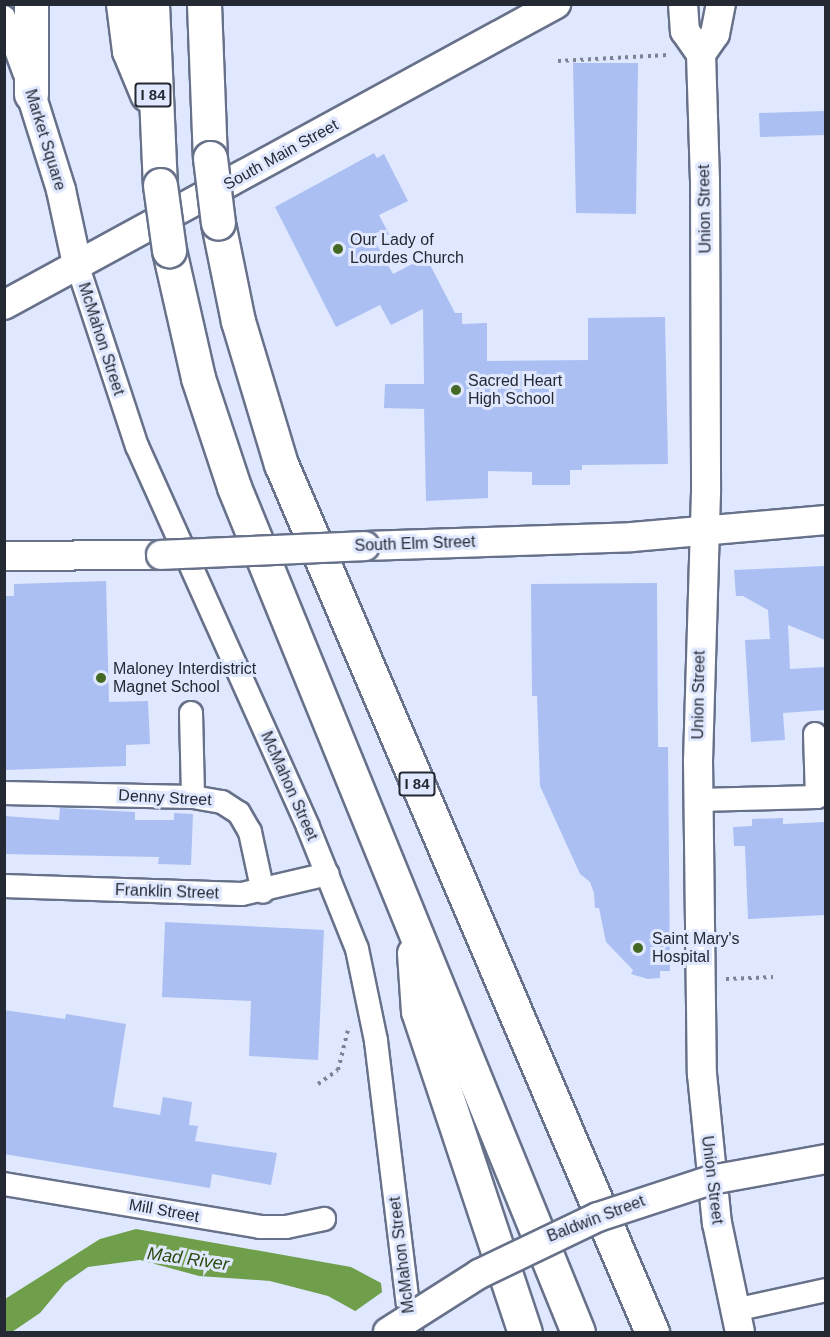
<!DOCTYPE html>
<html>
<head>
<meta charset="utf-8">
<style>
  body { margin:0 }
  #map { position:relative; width:830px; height:1337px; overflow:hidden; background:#dfe8ff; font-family:Arial,sans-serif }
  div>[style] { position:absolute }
  .water>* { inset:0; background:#709f4b }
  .pier>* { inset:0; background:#dfe8ff }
  .building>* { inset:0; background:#acbff2 }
  .path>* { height:4px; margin-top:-2px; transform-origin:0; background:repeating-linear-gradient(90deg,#7c8393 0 3px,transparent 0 7.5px) }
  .roads { filter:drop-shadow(2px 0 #67718a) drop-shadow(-2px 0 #67718a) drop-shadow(0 2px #67718a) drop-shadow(0 -2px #67718a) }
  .minor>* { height:22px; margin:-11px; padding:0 11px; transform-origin:11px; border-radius:11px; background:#fff }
  .major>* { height:28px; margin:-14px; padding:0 14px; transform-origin:14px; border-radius:14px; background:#fff }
  .highway>* { height:33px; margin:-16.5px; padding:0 16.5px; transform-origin:16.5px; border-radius:16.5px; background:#fff }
  .bridges { filter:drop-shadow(2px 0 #67718a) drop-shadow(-2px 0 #67718a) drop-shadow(0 2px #67718a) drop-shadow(0 -2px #67718a) }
  .major-bridge>* { height:28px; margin:-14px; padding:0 14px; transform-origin:14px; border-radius:14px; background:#fff }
  .highway-bridge>* { height:33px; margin:-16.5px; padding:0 16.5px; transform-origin:16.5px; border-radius:16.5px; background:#fff }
  .dots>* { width:16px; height:16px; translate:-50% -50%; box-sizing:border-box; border:3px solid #dfe8ff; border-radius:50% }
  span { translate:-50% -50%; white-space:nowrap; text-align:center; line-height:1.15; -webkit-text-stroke:6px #dfe8ff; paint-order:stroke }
  .shield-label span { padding:2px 4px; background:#dfe8ff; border:2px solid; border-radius:4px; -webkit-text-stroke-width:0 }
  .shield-label { font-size:15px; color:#252933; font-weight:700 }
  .street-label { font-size:16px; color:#252933 }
  .poi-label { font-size:16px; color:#252933 }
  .left { translate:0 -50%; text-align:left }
  .water-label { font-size:18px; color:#2c4b0e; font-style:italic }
  .frame { position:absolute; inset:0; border:6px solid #252933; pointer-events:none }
</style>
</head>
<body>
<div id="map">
  <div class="water">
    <div style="clip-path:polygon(136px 1229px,351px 1267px,381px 1283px,386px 1328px,328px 1296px,270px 1281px,199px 1276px,140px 1260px,88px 1267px,65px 1283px,40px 1313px,12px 1332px,5px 1332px,5px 1299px,100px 1239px)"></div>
  </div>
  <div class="pier">
    <div style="clip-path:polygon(385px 1290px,389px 1328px,380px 1328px,354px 1312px)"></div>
  </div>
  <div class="building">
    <div style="clip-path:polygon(573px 63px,638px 63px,636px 214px,576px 213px)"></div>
    <div style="clip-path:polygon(825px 111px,825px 135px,760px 137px,759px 113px)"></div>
    <div style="clip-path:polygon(374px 153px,377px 158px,384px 154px,408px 201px,379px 215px,389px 234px,375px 241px,393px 274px,426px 257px,455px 313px,462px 313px,462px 324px,487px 323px,487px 361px,588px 360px,588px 318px,665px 317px,668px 464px,582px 465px,582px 470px,570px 470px,570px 485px,532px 485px,532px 472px,488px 471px,488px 498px,426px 501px,424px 409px,384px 408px,385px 384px,424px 384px,423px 309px,391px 325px,380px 305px,336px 327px,275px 207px)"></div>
    <div style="clip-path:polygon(825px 566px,825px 640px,788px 625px,790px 669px,825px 667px,825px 710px,783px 713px,785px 740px,751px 742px,745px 640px,770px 639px,768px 610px,743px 596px,736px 596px,734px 570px)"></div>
    <div style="clip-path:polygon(106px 581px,109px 702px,148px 701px,150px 744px,126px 745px,126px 766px,4px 770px,4px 596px,14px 596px,14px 584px)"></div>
    <div style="clip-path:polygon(657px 583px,658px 747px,668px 747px,670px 971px,660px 971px,660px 978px,648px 979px,631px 974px,633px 970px,606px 942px,599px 908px,595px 908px,594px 893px,590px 882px,580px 874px,540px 786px,537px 696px,532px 696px,531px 584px)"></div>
    <div style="clip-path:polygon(60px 808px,135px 812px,135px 820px,174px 820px,174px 813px,193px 814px,191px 865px,158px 864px,159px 857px,4px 854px,4px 816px,59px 820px)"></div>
    <div style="clip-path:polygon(783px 818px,783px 824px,825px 822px,825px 915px,748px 919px,745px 846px,734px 846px,733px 827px,752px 826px,752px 819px)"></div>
    <div style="clip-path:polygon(165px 922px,324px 930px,318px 1060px,249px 1056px,251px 1001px,162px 997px)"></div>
    <div style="clip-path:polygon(4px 1010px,65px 1019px,66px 1014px,126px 1024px,113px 1107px,160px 1115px,163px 1097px,192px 1102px,189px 1125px,198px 1126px,195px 1141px,277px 1153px,271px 1185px,212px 1174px,210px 1188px,4px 1154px)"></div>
  </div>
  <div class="path">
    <div style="left:558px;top:61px;width:110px;rotate:-3.1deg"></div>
    <div style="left:726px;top:979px;width:47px;rotate:-2.4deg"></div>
    <div style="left:318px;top:1084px;width:24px;rotate:-35deg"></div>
    <div style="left:338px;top:1070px;width:45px;rotate:-76deg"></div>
  </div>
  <div class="roads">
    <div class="minor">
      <div style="left:4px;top:17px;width:59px;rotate:70deg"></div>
      <div style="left:77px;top:264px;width:192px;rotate:71.8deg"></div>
      <div style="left:137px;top:446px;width:418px;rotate:65.8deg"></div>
      <div style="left:308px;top:827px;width:131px;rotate:68.1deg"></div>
      <div style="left:357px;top:949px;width:94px;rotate:78.3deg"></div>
      <div style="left:376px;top:1041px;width:293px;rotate:83.1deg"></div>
      <div style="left:191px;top:713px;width:84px;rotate:88.6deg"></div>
      <div style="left:4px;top:793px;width:189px;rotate:1.2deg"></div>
      <div style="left:193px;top:797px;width:29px;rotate:10deg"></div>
      <div style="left:222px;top:802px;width:20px;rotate:33deg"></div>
      <div style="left:239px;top:813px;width:22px;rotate:60deg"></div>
      <div style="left:250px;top:832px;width:61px;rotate:77.8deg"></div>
      <div style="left:698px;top:800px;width:119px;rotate:-1.4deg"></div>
      <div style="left:817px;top:797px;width:63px;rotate:-91.8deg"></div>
      <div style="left:4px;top:886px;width:238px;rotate:1.9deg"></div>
      <div style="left:242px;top:894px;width:88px;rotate:-13.1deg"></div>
      <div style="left:4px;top:1184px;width:260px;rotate:9.5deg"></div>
      <div style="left:260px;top:1227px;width:26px"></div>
      <div style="left:286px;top:1227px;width:39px;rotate:-12deg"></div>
      <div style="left:735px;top:1310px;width:93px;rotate:-12.4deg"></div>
    </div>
    <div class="major">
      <div style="left:683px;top:4px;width:27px;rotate:86deg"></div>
      <div style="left:685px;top:31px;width:28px;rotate:55deg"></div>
      <div style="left:701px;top:54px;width:126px;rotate:88.2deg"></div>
      <div style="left:705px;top:180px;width:312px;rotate:89.8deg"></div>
      <div style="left:706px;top:492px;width:268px;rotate:91.7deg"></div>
      <div style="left:698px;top:760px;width:314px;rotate:89.3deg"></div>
      <div style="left:702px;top:1074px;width:150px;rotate:84.3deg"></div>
      <div style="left:717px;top:1223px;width:111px;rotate:78.1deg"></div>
      <div style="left:701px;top:54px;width:24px;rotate:-55deg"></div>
      <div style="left:715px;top:34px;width:31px;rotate:-79deg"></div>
      <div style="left:31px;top:94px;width:101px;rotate:72.6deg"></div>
      <div style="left:61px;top:190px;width:76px;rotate:77.8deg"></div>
      <div style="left:4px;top:305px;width:629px;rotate:-28.6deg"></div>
      <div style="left:365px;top:546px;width:267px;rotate:-1.9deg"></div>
      <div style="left:632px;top:537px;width:195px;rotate:-5deg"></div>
      <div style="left:4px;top:556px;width:157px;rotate:-0.4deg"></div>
    </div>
    <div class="highway">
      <div style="left:123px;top:4px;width:47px;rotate:82.7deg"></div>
      <div style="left:129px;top:51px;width:47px;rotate:67.3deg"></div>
      <div style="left:152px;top:4px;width:181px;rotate:87.5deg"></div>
      <div style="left:204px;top:4px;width:154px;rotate:87.8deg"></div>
      <div style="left:31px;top:94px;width:90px;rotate:-90deg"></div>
      <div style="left:218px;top:223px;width:100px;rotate:78.5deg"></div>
      <div style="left:238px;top:321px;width:149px;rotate:73.3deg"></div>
      <div style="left:281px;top:464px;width:944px;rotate:66.86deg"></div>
      <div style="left:169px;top:250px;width:131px;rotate:77.2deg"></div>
      <div style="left:198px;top:378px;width:115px;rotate:71.7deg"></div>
      <div style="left:234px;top:487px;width:912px;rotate:67.85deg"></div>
      <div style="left:414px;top:953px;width:58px;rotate:86.1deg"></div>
      <div style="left:418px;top:1011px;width:338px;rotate:71.6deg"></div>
    </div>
  </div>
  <div class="bridges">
    <div class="major-bridge">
      <div style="left:161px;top:555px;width:204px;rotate:-2.5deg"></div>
      <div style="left:388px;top:1332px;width:108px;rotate:-32.5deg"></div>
      <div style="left:479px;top:1274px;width:132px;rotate:-25.6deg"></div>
      <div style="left:598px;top:1217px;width:119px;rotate:-18.1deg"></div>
      <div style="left:711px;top:1180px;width:117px;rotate:-10.3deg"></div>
    </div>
    <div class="highway-bridge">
      <div style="left:210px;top:158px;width:65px;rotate:83deg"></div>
      <div style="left:160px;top:185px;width:66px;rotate:82.1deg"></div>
    </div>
  </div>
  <div class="dots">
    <div style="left:338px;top:249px;background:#436923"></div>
    <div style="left:456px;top:390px;background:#436923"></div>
    <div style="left:101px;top:678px;background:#436923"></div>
    <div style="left:638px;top:948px;background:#436923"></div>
  </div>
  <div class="shield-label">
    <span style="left:153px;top:95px">I 84</span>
    <span style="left:417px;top:784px">I 84</span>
  </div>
  <div class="street-label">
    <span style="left:45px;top:140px;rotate:73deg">Market Square</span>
    <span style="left:281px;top:155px;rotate:-29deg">South Main Street</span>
    <span style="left:705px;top:209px;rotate:-91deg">Union Street</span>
    <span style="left:101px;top:339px;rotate:72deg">McMahon Street</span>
    <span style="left:415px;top:544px;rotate:-2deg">South Elm Street</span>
    <span style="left:699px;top:695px;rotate:-89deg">Union Street</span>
    <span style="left:289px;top:786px;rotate:66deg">McMahon Street</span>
    <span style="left:165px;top:798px;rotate:3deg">Denny Street</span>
    <span style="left:167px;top:892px;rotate:2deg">Franklin Street</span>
    <span style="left:712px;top:1180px;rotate:83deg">Union Street</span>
    <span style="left:164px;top:1211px;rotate:10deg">Mill Street</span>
    <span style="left:596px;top:1219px;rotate:-21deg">Baldwin Street</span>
    <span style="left:402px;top:1255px;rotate:-97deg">McMahon Street</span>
  </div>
  <div class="poi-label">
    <span class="left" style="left:350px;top:249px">Our Lady of<br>Lourdes Church</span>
    <span class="left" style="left:468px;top:390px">Sacred Heart<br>High School</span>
    <span class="left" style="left:113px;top:678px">Maloney Interdistrict<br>Magnet School</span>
    <span class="left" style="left:652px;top:948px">Saint Mary's<br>Hospital</span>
  </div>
  <div class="water-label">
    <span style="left:188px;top:1259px;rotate:8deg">Mad River</span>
  </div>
  <div class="frame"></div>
</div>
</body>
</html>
